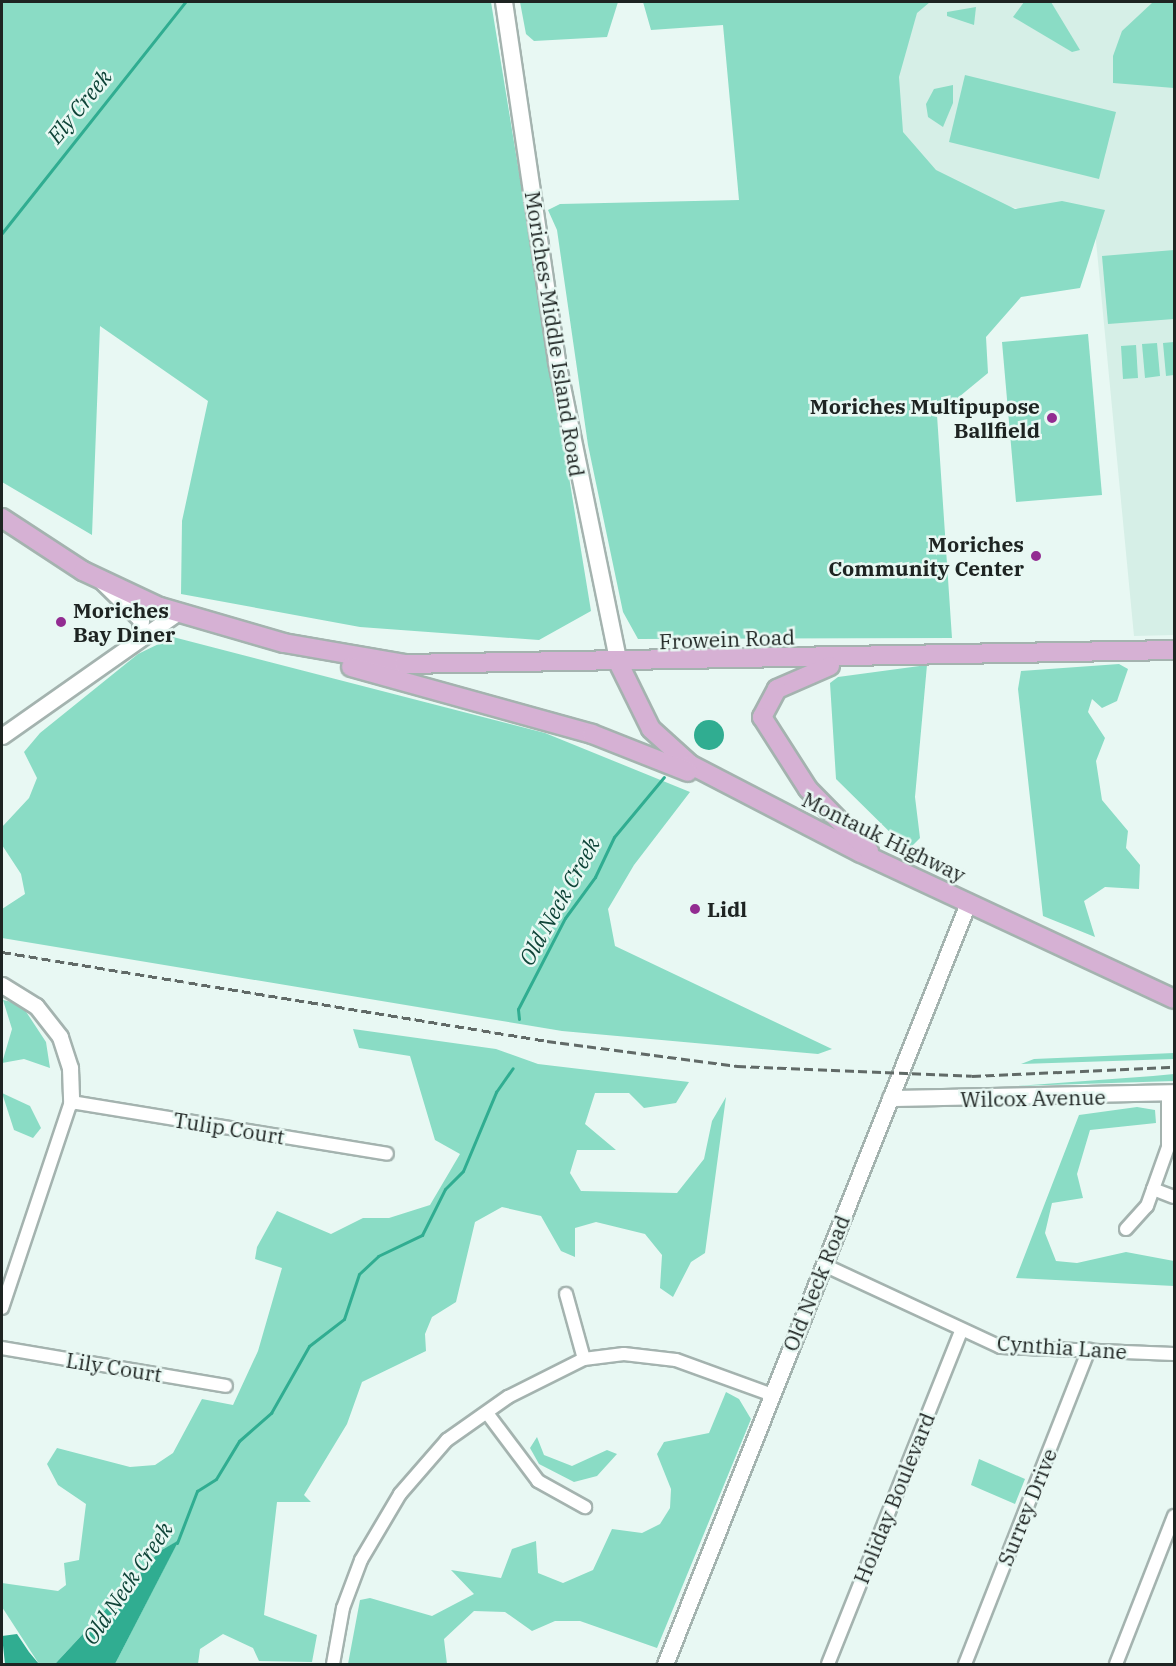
<!DOCTYPE html>
<html>
<head>
<meta charset="utf-8">
<style>
  body { margin:0 }
  #map { position:relative; width:1176px; height:1666px; overflow:hidden; background:#e8f8f3; font-family:"IBM Plex Serif",serif }
  div>[style] { position:absolute }
  .built>* { inset:0; background:#d6efe7 }
  .green>* { inset:0; background:#8adcc5 }
  .water>* { inset:0; background:#30ad91 }
  .round { border-radius:50% }
  .stream>* { height:3px; margin:-1.5px; padding:0 1.5px; transform-origin:1.5px; border-radius:1.5px; background:#30ad91 }
  .roads { filter:drop-shadow(2px 0 #a4b3af) drop-shadow(-2px 0 #a4b3af) drop-shadow(0 2px #a4b3af) drop-shadow(0 -2px #a4b3af) }
  .minor>* { height:12px; margin:-6px; padding:0 6px; transform-origin:6px; border-radius:6px; background:#fff }
  .tertiary>* { height:15px; margin:-7.5px; padding:0 7.5px; transform-origin:7.5px; border-radius:7.5px; background:#fff }
  .secondary>* { height:16px; margin:-8px; padding:0 8px; transform-origin:8px; border-radius:8px; background:#fff }
  .primary>* { height:18px; margin:-9px; padding:0 9px; transform-origin:9px; border-radius:9px; background:#d6b1d4 }
  .rail>* { height:3px; margin-top:-1.5px; transform-origin:0; background:repeating-linear-gradient(90deg,#616a67 0 9px,transparent 0 13.5px) }
  .dots>* { width:16px; height:16px; translate:-50% -50%; box-sizing:border-box; border:3px solid #e8f8f3; border-radius:50% }
  span { translate:-50% -50%; white-space:nowrap; text-align:center; line-height:1.15; -webkit-text-stroke:5px #e8f8f3; paint-order:stroke }
  .street-label { font-size:21px; color:#1e2422 }
  .poi-label { font-size:21px; color:#1e2422; font-weight:700 }
  .right { translate:-100% -50%; text-align:right }
  .left { translate:0 -50%; text-align:left }
  .water-label { font-size:22px; color:#0f4438; font-style:italic }
  .frame { position:absolute; inset:0; border:3px solid #1e2422; pointer-events:none }
</style>
</head>
<body>
<div id="map">
  <div class="built">
    <div style="clip-path:polygon(889px 2px,1174px 2px,1174px 635px,1134px 636px,1094px 220px,901px 190px)"></div>
  </div>
  <div class="green">
    <div style="clip-path:polygon(2px 2px,491px 2px,591px 611px,539px 640px,360px 627px,181px 594px,182px 521px,208px 401px,100px 326px,92px 535px,2px 482px)"></div>
    <div style="clip-path:polygon(520px 2px,618px 2px,607px 37px,534px 41px,526px 34px)"></div>
    <div style="clip-path:polygon(643px 2px,930px 2px,917px 13px,899px 77px,903px 132px,936px 170px,1015px 209px,1062px 201px,1105px 210px,1080px 288px,1021px 297px,986px 337px,988px 373px,937px 415px,952px 638px,638px 639px,623px 612px,588px 445px,557px 230px,548px 210px,560px 204px,739px 200px,723px 25px,651px 30px)"></div>
    <div style="clip-path:polygon(1024px 2px,1051px 2px,1080px 50px,1072px 52px,1013px 17px)"></div>
    <div style="clip-path:polygon(1153px 2px,1174px 2px,1174px 88px,1113px 83px,1113px 56px,1122px 31px)"></div>
    <div style="clip-path:polygon(976px 7px,974px 25px,947px 16px,947px 12px)"></div>
    <div style="clip-path:polygon(965px 75px,1116px 112px,1099px 179px,949px 142px)"></div>
    <div style="clip-path:polygon(953px 85px,953px 103px,943px 127px,928px 117px,926px 104px,934px 89px)"></div>
    <div style="clip-path:polygon(1174px 250px,1174px 319px,1108px 324px,1102px 256px)"></div>
    <div style="clip-path:polygon(1088px 334px,1102px 495px,1016px 502px,1002px 342px)"></div>
    <div style="clip-path:polygon(1174px 342px,1174px 375px,1166px 376px,1163px 343px)"></div>
    <div style="clip-path:polygon(1157px 343px,1160px 376px,1145px 378px,1142px 344px)"></div>
    <div style="clip-path:polygon(1136px 345px,1138px 378px,1123px 379px,1121px 346px)"></div>
    <div style="clip-path:polygon(173px 637px,545px 733px,690px 792px,634px 865px,608px 909px,615px 946px,832px 1049px,818px 1054px,562px 1031px,2px 938px,2px 909px,25px 894px,21px 874px,2px 845px,2px 827px,29px 798px,37px 778px,24px 752px,40px 733px,138px 654px)"></div>
    <div style="clip-path:polygon(1119px 664px,1128px 669px,1117px 701px,1102px 708px,1092px 699px,1088px 712px,1105px 738px,1096px 761px,1102px 800px,1128px 831px,1126px 848px,1140px 865px,1139px 889px,1105px 887px,1084px 901px,1095px 937px,1043px 916px,1018px 689px,1021px 671px)"></div>
    <div style="clip-path:polygon(927px 665px,915px 797px,920px 838px,908px 850px,836px 779px,830px 683px,838px 677px)"></div>
    <div style="clip-path:polygon(3px 1000px,21px 1004px,46px 1042px,50px 1068px,24px 1059px,2px 1063px,12px 1029px)"></div>
    <div style="clip-path:polygon(353px 1029px,496px 1049px,538px 1064px,689px 1082px,676px 1103px,644px 1108px,629px 1093px,595px 1093px,585px 1124px,616px 1150px,577px 1150px,570px 1173px,581px 1191px,677px 1193px,704px 1159px,712px 1121px,726px 1097px,705px 1253px,691px 1262px,673px 1297px,660px 1288px,662px 1255px,645px 1234px,596px 1222px,575px 1228px,575px 1257px,561px 1251px,541px 1216px,502px 1207px,475px 1222px,456px 1302px,432px 1317px,425px 1334px,426px 1351px,362px 1382px,347px 1424px,304px 1495px,311px 1502px,277px 1502px,264px 1615px,317px 1635px,312px 1662px,259px 1661px,253px 1648px,223px 1634px,200px 1649px,198px 1664px,115px 1664px,178px 1541px,160px 1551px,55px 1664px,39px 1664px,2px 1607px,2px 1583px,58px 1591px,66px 1585px,64px 1563px,79px 1560px,86px 1504px,58px 1485px,47px 1464px,57px 1448px,130px 1467px,155px 1465px,173px 1453px,202px 1399px,233px 1405px,258px 1351px,282px 1268px,255px 1259px,257px 1247px,277px 1211px,331px 1234px,363px 1218px,389px 1218px,430px 1205px,460px 1154px,435px 1140px,410px 1056px,359px 1048px)"></div>
    <div style="clip-path:polygon(1174px 1053px,1174px 1059px,1021px 1064px,1034px 1059px)"></div>
    <div style="clip-path:polygon(1174px 1074px,1174px 1081px,1017px 1086px,1153px 1076px)"></div>
    <div style="clip-path:polygon(2px 1093px,30px 1106px,41px 1128px,33px 1138px,14px 1130px)"></div>
    <div style="clip-path:polygon(1137px 1107px,1155px 1110px,1156px 1123px,1090px 1130px,1077px 1174px,1083px 1198px,1052px 1203px,1045px 1233px,1056px 1261px,1077px 1263px,1126px 1252px,1174px 1261px,1174px 1286px,1016px 1278px,1079px 1115px)"></div>
    <div style="clip-path:polygon(726px 1392px,739px 1399px,751px 1419px,657px 1648px,580px 1621px,555px 1621px,532px 1631px,505px 1612px,474px 1611px,444px 1639px,447px 1664px,348px 1664px,360px 1600px,370px 1598px,432px 1616px,474px 1594px,451px 1570px,501px 1578px,512px 1549px,536px 1541px,538px 1573px,563px 1583px,593px 1570px,612px 1529px,642px 1533px,660px 1524px,670px 1508px,671px 1489px,657px 1454px,664px 1442px,709px 1433px)"></div>
    <div style="clip-path:polygon(537px 1437px,544px 1455px,572px 1466px,607px 1450px,617px 1454px,597px 1476px,574px 1482px,539px 1464px,530px 1448px)"></div>
    <div style="clip-path:polygon(979px 1459px,1025px 1479px,1015px 1504px,971px 1485px)"></div>
  </div>
  <div class="water">
    <div class="round" style="left:694px;top:720px;width:30px;height:30px"></div>
    <div style="clip-path:polygon(179px 1540px,115px 1664px,55px 1664px,160px 1551px)"></div>
    <div style="clip-path:polygon(17px 1634px,29px 1652px,39px 1664px,5px 1664px,2px 1636px)"></div>
  </div>
  <div class="stream">
    <div style="left:2px;top:233px;width:295px;rotate:-51.6deg"></div>
    <div style="left:519px;top:1019px;width:10px;rotate:-96deg"></div>
    <div style="left:518px;top:1009px;width:102px;rotate:-62.7deg"></div>
    <div style="left:565px;top:918px;width:51px;rotate:-53.8deg"></div>
    <div style="left:595px;top:877px;width:44px;rotate:-64.6deg"></div>
    <div style="left:614px;top:837px;width:78px;rotate:-50.2deg"></div>
    <div style="left:177px;top:1543px;width:56px;rotate:-69deg"></div>
    <div style="left:197px;top:1491px;width:22px;rotate:-32deg"></div>
    <div style="left:216px;top:1479px;width:44px;rotate:-58.8deg"></div>
    <div style="left:239px;top:1441px;width:43px;rotate:-41.2deg"></div>
    <div style="left:271px;top:1413px;width:77px;rotate:-60.4deg"></div>
    <div style="left:309px;top:1346px;width:44px;rotate:-37.6deg"></div>
    <div style="left:344px;top:1319px;width:47px;rotate:-71.6deg"></div>
    <div style="left:359px;top:1274px;width:26px;rotate:-43deg"></div>
    <div style="left:378px;top:1256px;width:49px;rotate:-25.5deg"></div>
    <div style="left:422px;top:1235px;width:51px;rotate:-63.4deg"></div>
    <div style="left:445px;top:1189px;width:25px;rotate:-45deg"></div>
    <div style="left:463px;top:1171px;width:86px;rotate:-67.3deg"></div>
    <div style="left:496px;top:1092px;width:29px;rotate:-55deg"></div>
  </div>
  <div class="roads">
    <div class="minor">
      <div style="left:1153px;top:1189px;width:22px;rotate:21deg"></div>
      <div style="left:1126px;top:1229px;width:31px;rotate:-48deg"></div>
      <div style="left:1147px;top:1206px;width:63px;rotate:-70.4deg"></div>
      <div style="left:1168px;top:1147px;width:55px;rotate:-90deg"></div>
      <div style="left:824px;top:1265px;width:195px;rotate:24.9deg"></div>
      <div style="left:1001px;top:1347px;width:173px;rotate:2.3deg"></div>
      <div style="left:566px;top:1294px;width:67px;rotate:74.5deg"></div>
      <div style="left:2px;top:1308px;width:217px;rotate:-71.5deg"></div>
      <div style="left:71px;top:1102px;width:320px;rotate:9.3deg"></div>
      <div style="left:2px;top:1348px;width:227px;rotate:9.6deg"></div>
      <div style="left:487px;top:1413px;width:85px;rotate:53.1deg"></div>
      <div style="left:538px;top:1481px;width:54px;rotate:29deg"></div>
      <div style="left:333px;top:1664px;width:57px;rotate:-79.9deg"></div>
      <div style="left:343px;top:1608px;width:51px;rotate:-69.4deg"></div>
      <div style="left:361px;top:1560px;width:77px;rotate:-59.4deg"></div>
      <div style="left:400px;top:1494px;width:72px;rotate:-49deg"></div>
      <div style="left:447px;top:1440px;width:75px;rotate:-35.2deg"></div>
      <div style="left:508px;top:1397px;width:85px;rotate:-26.6deg"></div>
      <div style="left:584px;top:1359px;width:40px;rotate:-7.1deg"></div>
      <div style="left:624px;top:1354px;width:52px;rotate:6.6deg"></div>
      <div style="left:676px;top:1360px;width:100px;rotate:19.9deg"></div>
      <div style="left:828px;top:1664px;width:358px;rotate:-68.2deg"></div>
      <div style="left:965px;top:1664px;width:338px;rotate:-68.5deg"></div>
      <div style="left:1116px;top:1664px;width:159px;rotate:-68.6deg"></div>
    </div>
    <div class="tertiary">
      <div style="left:98px;top:578px;width:60px;rotate:44.3deg"></div>
      <div style="left:141px;top:620px;width:19px;rotate:96deg"></div>
      <div style="left:2px;top:736px;width:214px;rotate:-35.1deg"></div>
      <div style="left:2px;top:985px;width:40px;rotate:32deg"></div>
      <div style="left:36px;top:1006px;width:39px;rotate:52deg"></div>
      <div style="left:60px;top:1037px;width:33px;rotate:72deg"></div>
      <div style="left:70px;top:1068px;width:34px;rotate:88deg"></div>
      <div style="left:890px;top:1098px;width:284px;rotate:-1.2deg"></div>
      <div style="left:665px;top:1664px;width:819px;rotate:-68.29deg"></div>
    </div>
    <div class="secondary">
      <div style="left:504px;top:2px;width:364px;rotate:81.6deg"></div>
      <div style="left:557px;top:362px;width:308px;rotate:78.4deg"></div>
    </div>
    <div class="primary">
      <div style="left:2px;top:518px;width:97px;rotate:33.2deg"></div>
      <div style="left:83px;top:571px;width:85px;rotate:25.1deg"></div>
      <div style="left:160px;top:607px;width:129px;rotate:16.2deg"></div>
      <div style="left:284px;top:643px;width:122px;rotate:9.9deg"></div>
      <div style="left:404px;top:664px;width:770px;rotate:-1.04deg"></div>
      <div style="left:619px;top:664px;width:72px;rotate:63.8deg"></div>
      <div style="left:651px;top:729px;width:54px;rotate:42deg"></div>
      <div style="left:691px;top:765px;width:191px;rotate:27.4deg"></div>
      <div style="left:861px;top:853px;width:345px;rotate:25deg"></div>
      <div style="left:830px;top:666px;width:58px;rotate:156.5deg"></div>
      <div style="left:777px;top:689px;width:32px;rotate:118deg"></div>
      <div style="left:762px;top:717px;width:85px;rotate:57.4deg"></div>
      <div style="left:808px;top:789px;width:87px;rotate:45.5deg"></div>
      <div style="left:351px;top:667px;width:250px;rotate:15.5deg"></div>
      <div style="left:592px;top:734px;width:103px;rotate:21.6deg"></div>
    </div>
  </div>
  <div class="rail">
    <div style="left:2px;top:952px;width:552px;rotate:9.27deg"></div>
    <div style="left:547px;top:1041px;width:192px;rotate:7.5deg"></div>
    <div style="left:737px;top:1066px;width:235px;rotate:2.4deg"></div>
    <div style="left:972px;top:1076px;width:202px;rotate:-2.6deg"></div>
  </div>
  <div class="dots">
    <div style="left:1052px;top:418px;background:#922c91"></div>
    <div style="left:1036px;top:556px;background:#922c91"></div>
    <div style="left:61px;top:622px;background:#922c91"></div>
    <div style="left:695px;top:909px;background:#922c91"></div>
  </div>
  <div class="street-label">
    <span style="left:555px;top:334px;rotate:81deg">Moriches-Middle Island Road</span>
    <span style="left:727px;top:639px;rotate:-2deg">Frowein Road</span>
    <span style="left:884px;top:837px;rotate:26deg">Montauk Highway</span>
    <span style="left:1033px;top:1098px;rotate:-1deg">Wilcox Avenue</span>
    <span style="left:229px;top:1128px;rotate:9deg">Tulip Court</span>
    <span style="left:816px;top:1283px;rotate:-68deg">Old Neck Road</span>
    <span style="left:1062px;top:1347px;rotate:4deg">Cynthia Lane</span>
    <span style="left:114px;top:1367px;rotate:9deg">Lily Court</span>
    <span style="left:894px;top:1498px;rotate:-68deg">Holiday Boulevard</span>
    <span style="left:1027px;top:1507px;rotate:-68deg">Surrey Drive</span>
  </div>
  <div class="poi-label">
    <span class="right" style="left:1040px;top:418px">Moriches Multipupose<br>Ballfield</span>
    <span class="right" style="left:1024px;top:556px">Moriches<br>Community Center</span>
    <span class="left" style="left:73px;top:622px">Moriches<br>Bay Diner</span>
    <span class="left" style="left:707px;top:909px">Lidl</span>
  </div>
  <div class="water-label">
    <span style="left:79px;top:106px;rotate:-51deg">Ely Creek</span>
    <span style="left:559px;top:901px;rotate:-61deg">Old Neck Creek</span>
    <span style="left:127px;top:1583px;rotate:-56deg">Old Neck Creek</span>
  </div>
  <div class="frame"></div>
</div>
</body>
</html>
